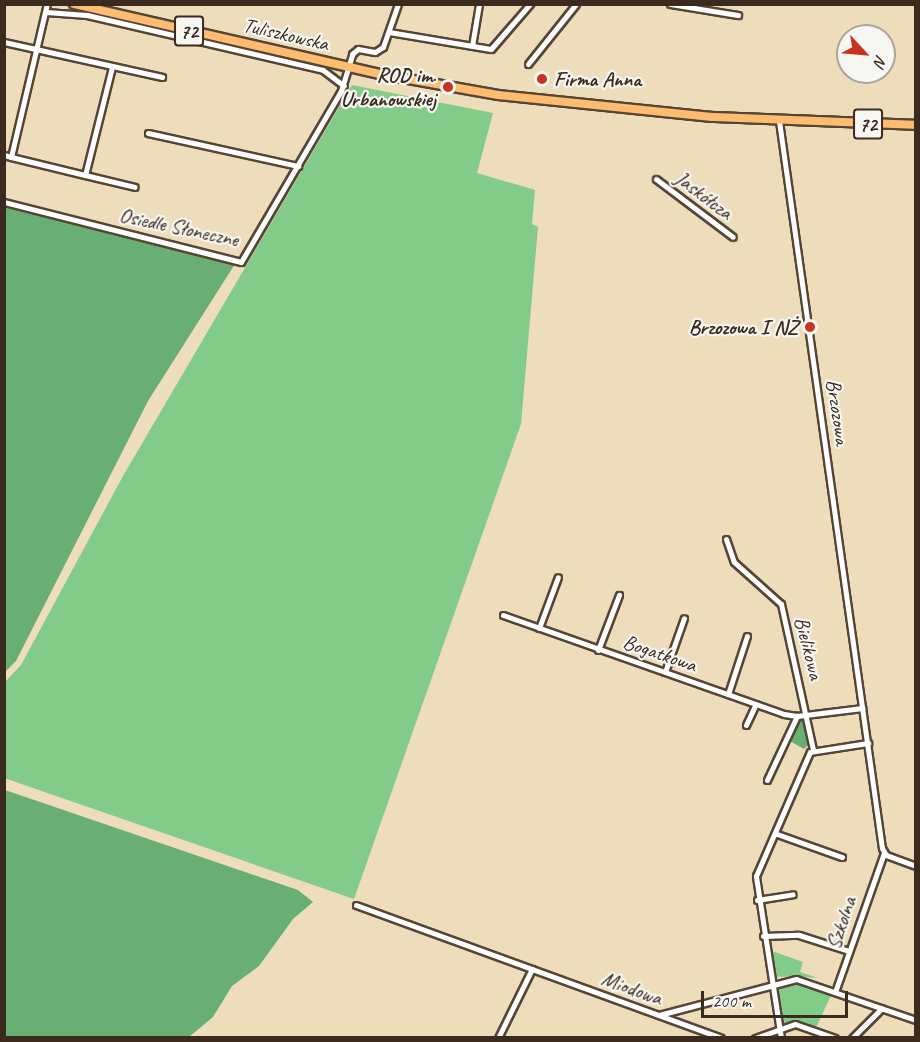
<!DOCTYPE html>
<html>
<head>
<meta charset="utf-8">
<style>
  body { margin:0 }
  #map { position:relative; width:920px; height:1042px; overflow:hidden; background:#edb; font-family:Caveat,sans-serif }
  div>[style] { position:absolute }
  .green>* { inset:0; background:#82cb88 }
  .forest>* { inset:0; background:#69af74 }
  .roads { filter:drop-shadow(2px 0 #564536) drop-shadow(-2px 0 #564536) drop-shadow(0 2px #564536) drop-shadow(0 -2px #564536) }
  .street>* { height:5px; margin:-2.5px; padding:0 2.5px; transform-origin:2.5px; border-radius:2.5px; background:#fff }
  .primary>* { height:8px; margin:-4px; padding:0 4px; transform-origin:4px; border-radius:4px; background:#fdbc70 }
  .dots>* { width:16px; height:16px; translate:-50% -50%; box-sizing:border-box; border:3px solid #f6f6f2; border-radius:50% }
  span { translate:-50% -50%; white-space:nowrap; text-align:center; line-height:1.15; -webkit-text-stroke:4.5px #f6f6f2; paint-order:stroke }
  .shield-label span { padding:2px 4px; background:#f6f6f2; border:2px solid; border-radius:4px; -webkit-text-stroke-width:0 }
  .shield-label { font-size:20px; color:#3b2a1e; font-weight:700 }
  .street-label { font-size:21px; color:#3b2a1e }
  .poi-label { font-size:21px; color:#3b2a1e; font-weight:700 }
  .right { translate:-100% -50%; text-align:right }
  .left { translate:0 -50%; text-align:left }
  .frame { position:absolute; inset:0; border:6px solid #3b2a1e; pointer-events:none }
  .north { position:absolute; left:836px; top:24px; width:60px; height:60px; box-sizing:border-box; background:#f6f6f2; border:2px solid #aba49d; border-radius:50%; rotate:116deg; font-size:16px; font-weight:700; line-height:24px; text-align:center; color:#3b2a1e }
  .north::after { content:''; display:block; margin:auto; width:21px; height:27px; background:#c8321e; clip-path:polygon(50% 0,100% 100%,50% 72%,0 100%) }
  .scale { position:absolute; left:701px; top:991px; width:147px; height:27px; box-sizing:border-box; border:3px solid #3b2a1e; border-top:0; padding-left:8px; font-size:18px; line-height:21px; white-space:nowrap; color:#3b2a1e; -webkit-text-stroke:4px #f6f6f2; paint-order:stroke }
</style>
</head>
<body>
<div id="map">
  <div class="green">
    <div style="clip-path:polygon(352px 85px,493px 113px,477px 173px,535px 190px,532px 224px,538px 227px,521px 424px,354px 899px,4px 778px,5px 682px,21px 665px,123px 476px)"></div>
    <div style="clip-path:polygon(771px 938px,772px 951px,803px 962px,800px 972px,818px 978px,803px 977px,816px 983px,789px 978px,800px 976px,775px 977px,768px 942px)"></div>
    <div style="clip-path:polygon(797px 982px,832px 993px,816px 1028px,798px 1022px,780px 1024px,775px 988px)"></div>
  </div>
  <div class="forest">
    <div style="clip-path:polygon(5px 205px,235px 264px,148px 401px,16px 661px,5px 672px)"></div>
    <div style="clip-path:polygon(803px 718px,808px 745px,804px 749px,788px 740px,797px 721px)"></div>
    <div style="clip-path:polygon(5px 790px,298px 890px,313px 902px,293px 919px,259px 966px,232px 986px,213px 1017px,189px 1037px,5px 1037px)"></div>
  </div>
  <div class="roads">
    <div class="street">
      <div style="left:670px;top:4px;width:69px;rotate:9.2deg"></div>
      <div style="left:46px;top:12px;width:41px;rotate:4.2deg"></div>
      <div style="left:87px;top:15px;width:242px;rotate:13.1deg"></div>
      <div style="left:323px;top:70px;width:26px;rotate:37deg"></div>
      <div style="left:389px;top:32px;width:103px;rotate:9.5deg"></div>
      <div style="left:491px;top:49px;width:60px;rotate:-49.1deg"></div>
      <div style="left:4px;top:42px;width:162px;rotate:12.5deg"></div>
      <div style="left:472px;top:46px;width:43px;rotate:-80.5deg"></div>
      <div style="left:528px;top:64px;width:77px;rotate:-51.3deg"></div>
      <div style="left:112px;top:67px;width:111px;rotate:104deg"></div>
      <div style="left:85px;top:175px;width:51px;rotate:13.5deg"></div>
      <div style="left:779px;top:121px;width:734px;rotate:81.94deg"></div>
      <div style="left:882px;top:848px;width:8px;rotate:60deg"></div>
      <div style="left:886px;top:855px;width:32px;rotate:20deg"></div>
      <div style="left:148px;top:133px;width:154px;rotate:12.4deg"></div>
      <div style="left:4px;top:155px;width:7px;rotate:16deg"></div>
      <div style="left:11px;top:157px;width:157px;rotate:-76.8deg"></div>
      <div style="left:11px;top:157px;width:76px;rotate:13.7deg"></div>
      <div style="left:656px;top:179px;width:96px;rotate:37deg"></div>
      <div style="left:4px;top:202px;width:244px;rotate:14.2deg"></div>
      <div style="left:241px;top:262px;width:198px;rotate:-59.7deg"></div>
      <div style="left:341px;top:91px;width:39px;rotate:-73deg"></div>
      <div style="left:352px;top:54px;width:8px;rotate:-40deg"></div>
      <div style="left:358px;top:49px;width:17px;rotate:10deg"></div>
      <div style="left:375px;top:52px;width:9px;rotate:-32deg"></div>
      <div style="left:383px;top:47px;width:46px;rotate:-70.8deg"></div>
      <div style="left:726px;top:539px;width:24px;rotate:71deg"></div>
      <div style="left:734px;top:562px;width:63px;rotate:41.8deg"></div>
      <div style="left:781px;top:604px;width:149px;rotate:77.6deg"></div>
      <div style="left:503px;top:615px;width:298px;rotate:19.4deg"></div>
      <div style="left:784px;top:714px;width:13px;rotate:9deg"></div>
      <div style="left:797px;top:716px;width:66px;rotate:-6.9deg"></div>
      <div style="left:539px;top:628px;width:54px;rotate:-69.6deg"></div>
      <div style="left:598px;top:650px;width:59px;rotate:-69.1deg"></div>
      <div style="left:665px;top:672px;width:57px;rotate:-70.6deg"></div>
      <div style="left:728px;top:694px;width:61px;rotate:-71.9deg"></div>
      <div style="left:746px;top:725px;width:23px;rotate:-65deg"></div>
      <div style="left:767px;top:780px;width:71px;rotate:-64.9deg"></div>
      <div style="left:777px;top:834px;width:69px;rotate:19.5deg"></div>
      <div style="left:757px;top:900px;width:36px;rotate:-9deg"></div>
      <div style="left:356px;top:905px;width:388px;rotate:20deg"></div>
      <div style="left:763px;top:936px;width:36px;rotate:-2deg"></div>
      <div style="left:799px;top:935px;width:52px;rotate:17.7deg"></div>
      <div style="left:835px;top:992px;width:147px;rotate:-70.6deg"></div>
      <div style="left:659px;top:1015px;width:142px;rotate:-14.7deg"></div>
      <div style="left:796px;top:979px;width:127px;rotate:18.9deg"></div>
      <div style="left:498px;top:1038px;width:77px;rotate:-63.8deg"></div>
      <div style="left:755px;top:1038px;width:42px;rotate:-19.3deg"></div>
      <div style="left:795px;top:1024px;width:42px;rotate:19.3deg"></div>
      <div style="left:781px;top:1038px;width:164px;rotate:-98.8deg"></div>
      <div style="left:756px;top:876px;width:135px;rotate:-66.5deg"></div>
      <div style="left:810px;top:752px;width:59px;rotate:-8.8deg"></div>
      <div style="left:852px;top:1038px;width:42px;rotate:-45deg"></div>
    </div>
    <div class="primary">
      <div style="left:74px;top:4px;width:314px;rotate:12.9deg"></div>
      <div style="left:380px;top:74px;width:120px;rotate:10.1deg"></div>
      <div style="left:498px;top:95px;width:215px;rotate:5.9deg"></div>
      <div style="left:712px;top:117px;width:204px;rotate:2.2deg"></div>
    </div>
  </div>
  <div class="dots">
    <div style="left:542px;top:79px;background:#c8321e"></div>
    <div style="left:448px;top:87px;background:#c8321e"></div>
    <div style="left:810px;top:327px;background:#c8321e"></div>
  </div>
  <div class="shield-label">
    <span style="left:189px;top:31px">72</span>
    <span style="left:868px;top:124px">72</span>
  </div>
  <div class="street-label">
    <span style="left:286px;top:34px;rotate:13deg">Tuliszkowska</span>
    <span style="left:704px;top:195px;rotate:37deg">Jaskółcza</span>
    <span style="left:179px;top:227px;rotate:12deg">Osiedle Słoneczne</span>
    <span style="left:838px;top:412px;rotate:82deg">Brzozowa</span>
    <span style="left:809px;top:648px;rotate:76deg">Bielikowa</span>
    <span style="left:660px;top:653px;rotate:19deg">Bogatkowa</span>
    <span style="left:841px;top:923px;rotate:-72deg">Szkolna</span>
    <span style="left:632px;top:988px;rotate:20deg">Miodowa</span>
  </div>
  <div class="poi-label">
    <span class="right" style="left:436px;top:87px">ROD im.<br>Urbanowskiej</span>
    <span class="left" style="left:554px;top:79px">Firma Anna</span>
    <span class="right" style="left:798px;top:327px">Brzozowa I NŻ</span>
  </div>
  <div class="frame"></div>
  <div class="north">N</div>
  <div class="scale">200 m</div>
</div>
</body>
</html>
